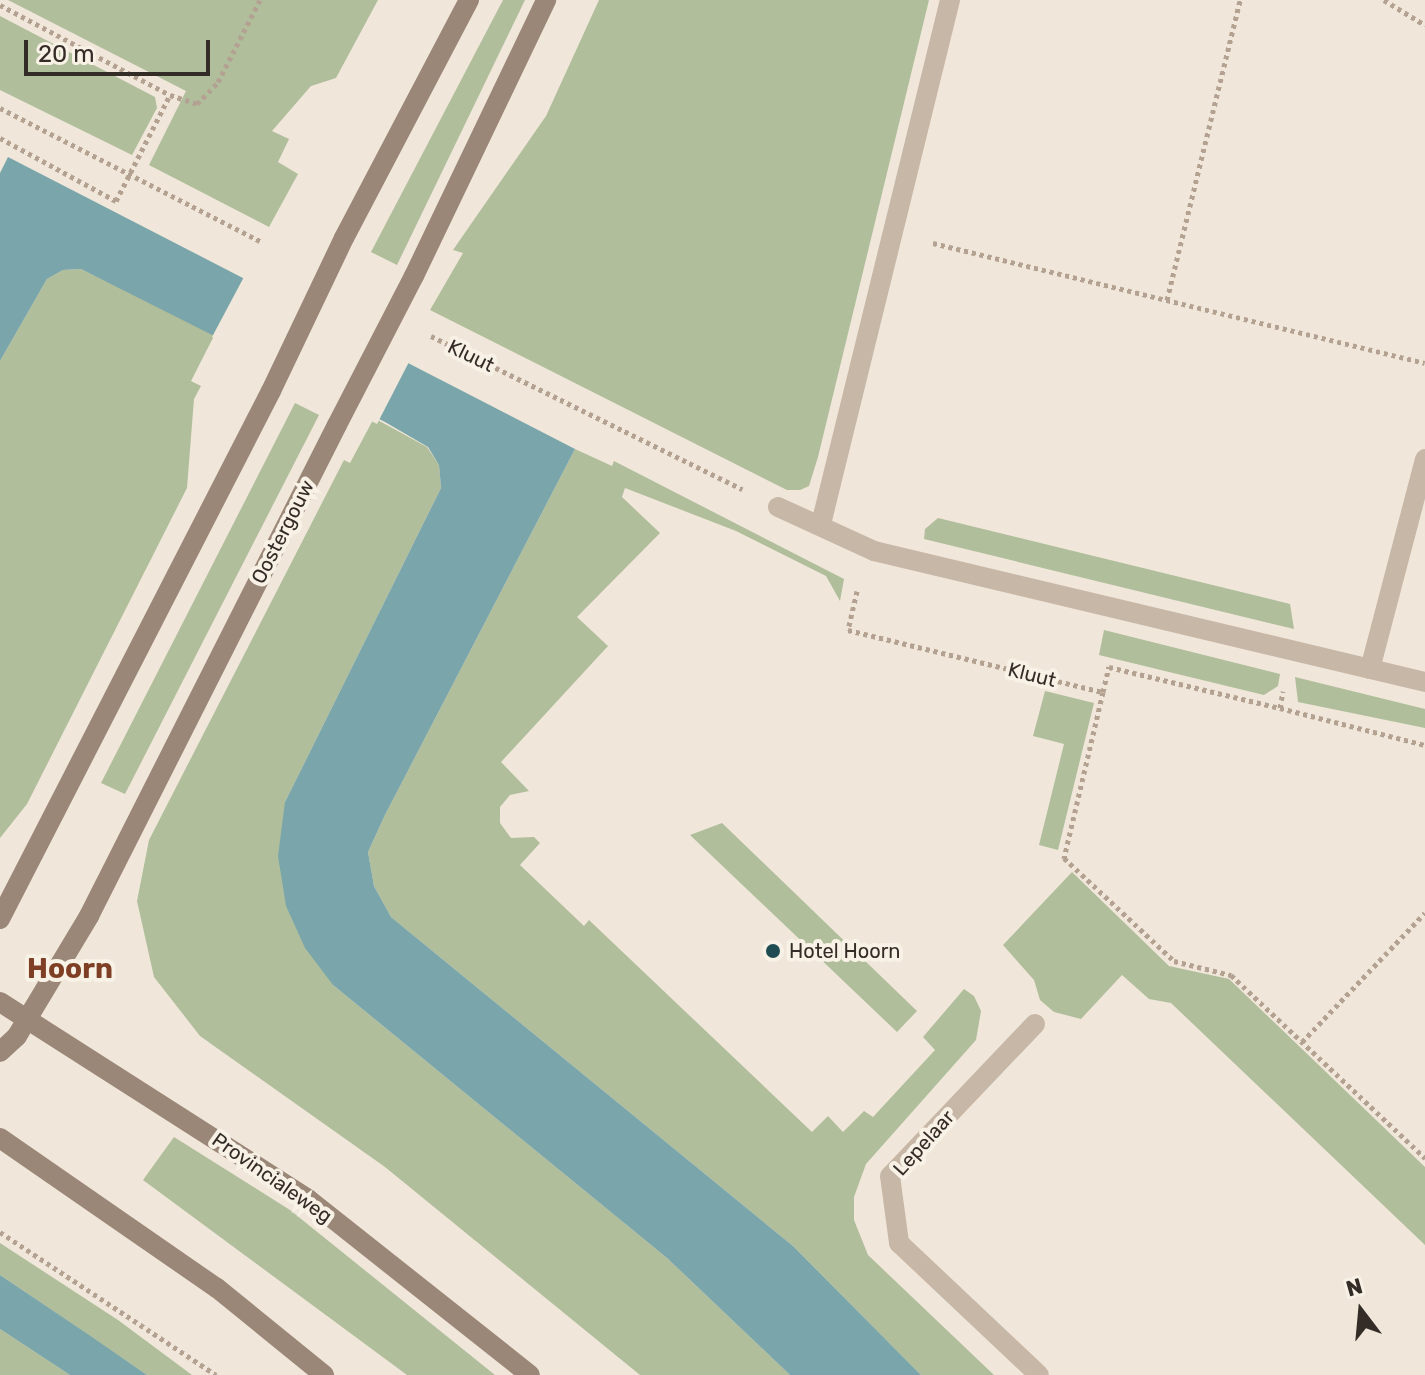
<!DOCTYPE html>
<html>
<head>
<meta charset="utf-8">
<style>
  body { margin:0 }
  #map { position:relative; width:1425px; height:1375px; overflow:hidden; background:#f0e7da; font-family:Rubik,sans-serif }
  div>[style] { position:absolute }
  .green>* { inset:0; background:#b0be9b }
  .water>* { inset:0; background:#7aa6ab }
  .pier>* { inset:0; background:#f0e7da }
  .path>* { height:5px; margin-top:-2.5px; transform-origin:0; background:repeating-linear-gradient(90deg,#b3a191 0 4px,transparent 0 8px) }
  .street>* { height:20px; margin:-10px; padding:0 10px; transform-origin:10px; border-radius:10px; background:#c7b7a7 }
  .secondary>* { height:20px; margin:-10px; padding:0 10px; transform-origin:10px; border-radius:10px; background:#9a8778 }
  .secondary-bridge>* { height:20px; margin:-10px; padding:0 10px; transform-origin:10px; border-radius:10px; background:#9a8778 }
  .dots>* { width:22px; height:22px; translate:-50% -50%; box-sizing:border-box; border:4px solid #f8f1e6; border-radius:50% }
  span { translate:-50% -50%; white-space:nowrap; text-align:center; line-height:1.15; -webkit-text-stroke:8px #f8f1e6; paint-order:stroke }
  .street-label { font-size:20px; color:#342c27 }
  .poi-label { font-size:20px; color:#342c27 }
  .left { translate:0 -50%; text-align:left }
  .district-label { font-size:28px; color:#7e3f24; font-weight:700 }
  .north { position:absolute; left:1321px; top:1271px; width:80px; height:80px; -webkit-text-stroke:6px #f8f1e6; paint-order:stroke; rotate:344deg; font-size:22px; font-weight:700; line-height:32px; text-align:center; color:#342c27 }
  .north::after { content:''; display:block; margin:auto; width:28px; height:36px; background:#342c27; clip-path:polygon(50% 0,100% 100%,50% 72%,0 100%) }
  .scale { position:absolute; left:24px; top:40px; width:186px; height:36px; box-sizing:border-box; border:4px solid #342c27; border-top:0; padding-left:10px; font-size:24px; line-height:28px; white-space:nowrap; color:#342c27; -webkit-text-stroke:6px #f8f1e6; paint-order:stroke }
</style>
</head>
<body>
<div id="map">
  <div class="green">
    <div style="clip-path:polygon(8px 0,378px 0,336px 78px,311px 86px,272px 131px,289px 139px,278px 162px,298px 174px,269px 227px,149px 165px,186px 91px)"></div>
    <div style="clip-path:polygon(503px 0,525px 0,397px 265px,371px 252px)"></div>
    <div style="clip-path:polygon(599px 0,929px 0,818px 457px,809px 486px,800px 490px,787px 490px,430px 310px,463px 253px,453px 250px,546px 116px)"></div>
    <div style="clip-path:polygon(0 16px,155px 97px,157px 108px,132px 155px,0 90px)"></div>
    <div style="clip-path:polygon(81px 269px,215px 334px,191px 381px,201px 386px,194px 399px,187px 488px,27px 804px,0 838px,0 361px,47px 279px,63px 270px)"></div>
    <div style="clip-path:polygon(295px 403px,319px 415px,125px 794px,101px 783px)"></div>
    <div style="clip-path:polygon(374px 418px,427px 447px,439px 465px,441px 488px,285px 802px,333px 985px,667px 1258px,790px 1375px,640px 1375px,385px 1167px,200px 1036px,154px 977px,137px 901px,149px 840px,344px 460px,350px 463px)"></div>
    <div style="clip-path:polygon(575px 449px,612px 466px,614px 461px,844px 579px,840px 601px,826px 576px,736px 531px,625px 488px,622px 497px,660px 533px,577px 617px,608px 646px,501px 762px,529px 791px,510px 795px,500px 807px,500px 823px,511px 838px,534px 837px,540px 843px,520px 865px,584px 926px,589px 920px,812px 1132px,828px 1116px,843px 1132px,864px 1111px,873px 1117px,935px 1050px,923px 1037px,964px 989px,974px 996px,981px 1011px,976px 1040px,866px 1164px,854px 1197px,854px 1220px,868px 1255px,994px 1375px,921px 1375px,793px 1246px,391px 917px,374px 886px,368px 852px,385px 815px)"></div>
    <div style="clip-path:polygon(938px 518px,1290px 604px,1294px 629px,924px 539px,925px 529px)"></div>
    <div style="clip-path:polygon(1104px 630px,1280px 674px,1278px 686px,1264px 695px,1099px 655px)"></div>
    <div style="clip-path:polygon(1295px 677px,1425px 709px,1425px 728px,1298px 702px)"></div>
    <div style="clip-path:polygon(1045px 691px,1094px 703px,1058px 850px,1039px 845px,1064px 744px,1033px 736px)"></div>
    <div style="clip-path:polygon(722px 823px,917px 1011px,897px 1032px,690px 835px)"></div>
    <div style="clip-path:polygon(1072px 872px,1169px 966px,1229px 979px,1425px 1167px,1425px 1245px,1171px 1003px,1149px 999px,1122px 975px,1081px 1019px,1054px 1012px,1040px 1000px,1034px 980px,1003px 945px)"></div>
    <div style="clip-path:polygon(174px 1137px,290px 1210px,495px 1375px,407px 1375px,143px 1180px)"></div>
    <div style="clip-path:polygon(0 1243px,118px 1320px,192px 1375px,147px 1375px,0 1275px)"></div>
    <div style="clip-path:polygon(0 1329px,70px 1375px,0 1375px)"></div>
  </div>
  <div class="water">
    <div style="clip-path:polygon(8px 157px,575px 449px,385px 815px,368px 852px,374px 886px,391px 917px,793px 1246px,921px 1375px,790px 1375px,667px 1258px,333px 985px,305px 948px,286px 906px,278px 856px,285px 802px,441px 488px,439px 465px,428px 447px,385px 422px,81px 269px,63px 270px,47px 279px,0 361px,0 173px)"></div>
    <div style="clip-path:polygon(0 1275px,92px 1337px,147px 1375px,70px 1375px,0 1329px)"></div>
  </div>
  <div class="pier">
    <div style="clip-path:polygon(245px 275px,410px 360px,377px 424px,212px 337px)"></div>
  </div>
  <div class="path">
    <div style="left:1384px;top:0;width:48px;rotate:31.4deg"></div>
    <div style="left:0;top:5px;width:192px;rotate:27.9deg"></div>
    <div style="left:0;top:108px;width:294px;rotate:27.1deg"></div>
    <div style="left:0;top:138px;width:132px;rotate:28.5deg"></div>
    <div style="left:116px;top:201px;width:119px;rotate:-63deg"></div>
    <div style="left:170px;top:95px;width:28px;rotate:18deg"></div>
    <div style="left:197px;top:104px;width:30px;rotate:-46deg"></div>
    <div style="left:218px;top:82px;width:92px;rotate:-62.9deg"></div>
    <div style="left:933px;top:243px;width:506px;rotate:13.71deg"></div>
    <div style="left:1167px;top:300px;width:309px;rotate:-76.3deg"></div>
    <div style="left:431px;top:336px;width:347px;rotate:26.2deg"></div>
    <div style="left:857px;top:591px;width:40px;rotate:103deg"></div>
    <div style="left:848px;top:630px;width:262px;rotate:13.7deg"></div>
    <div style="left:1103px;top:692px;width:26px;rotate:-77deg"></div>
    <div style="left:1109px;top:667px;width:176px;rotate:13.5deg"></div>
    <div style="left:1280px;top:708px;width:17px;rotate:-80deg"></div>
    <div style="left:1103px;top:692px;width:171px;rotate:103.2deg"></div>
    <div style="left:1064px;top:858px;width:151px;rotate:43.1deg"></div>
    <div style="left:1174px;top:961px;width:59px;rotate:13.8deg"></div>
    <div style="left:1231px;top:975px;width:267px;rotate:43.3deg"></div>
    <div style="left:1280px;top:708px;width:150px;rotate:14.3deg"></div>
    <div style="left:1302px;top:1042px;width:178px;rotate:-46.4deg"></div>
    <div style="left:0;top:1232px;width:259px;rotate:33.5deg"></div>
  </div>
  <div class="street">
    <div style="left:778px;top:507px;width:106px;rotate:24.6deg"></div>
    <div style="left:874px;top:551px;width:566px;rotate:13.37deg"></div>
    <div style="left:821px;top:524px;width:540px;rotate:-76.17deg"></div>
    <div style="left:1370px;top:669px;width:217px;rotate:-75.3deg"></div>
    <div style="left:1035px;top:1024px;width:210px;rotate:133.6deg"></div>
    <div style="left:890px;top:1176px;width:68px;rotate:82.3deg"></div>
    <div style="left:899px;top:1243px;width:192px;rotate:43.3deg"></div>
  </div>
  <div class="secondary">
    <div style="left:344px;top:238px;width:269px;rotate:-62.3deg"></div>
    <div style="left:414px;top:276px;width:306px;rotate:-64.4deg"></div>
    <div style="left:0;top:919px;width:593px;rotate:-62.83deg"></div>
    <div style="left:0;top:1002px;width:366px;rotate:32.6deg"></div>
    <div style="left:308px;top:1199px;width:283px;rotate:38.4deg"></div>
    <div style="left:0;top:1052px;width:23px;rotate:-43deg"></div>
    <div style="left:17px;top:1036px;width:140px;rotate:-59deg"></div>
    <div style="left:89px;top:916px;width:550px;rotate:-63.2deg"></div>
    <div style="left:0;top:1138px;width:264px;rotate:34.7deg"></div>
    <div style="left:217px;top:1288px;width:138px;rotate:39.1deg"></div>
  </div>
  <div class="secondary-bridge">
    <div style="left:271px;top:391px;width:170px;rotate:-64.5deg"></div>
    <div style="left:337px;top:425px;width:168px;rotate:-62.7deg"></div>
  </div>
  <div class="dots">
    <div style="left:773px;top:951px;background:#1f4c53"></div>
  </div>
  <div class="street-label">
    <span style="left:471px;top:356px;rotate:26deg">Kluut</span>
    <span style="left:283px;top:532px;rotate:-63deg">Oostergouw</span>
    <span style="left:1032px;top:675px;rotate:14deg">Kluut</span>
    <span style="left:924px;top:1143px;rotate:-48deg">Lepelaar</span>
    <span style="left:272px;top:1178px;rotate:35deg">Provincialeweg</span>
  </div>
  <div class="poi-label">
    <span class="left" style="left:789px;top:951px">Hotel Hoorn</span>
  </div>
  <div class="district-label">
    <span style="left:70px;top:969px">Hoorn</span>
  </div>
  <div class="north">N</div>
  <div class="scale">20 m</div>
</div>
</body>
</html>
